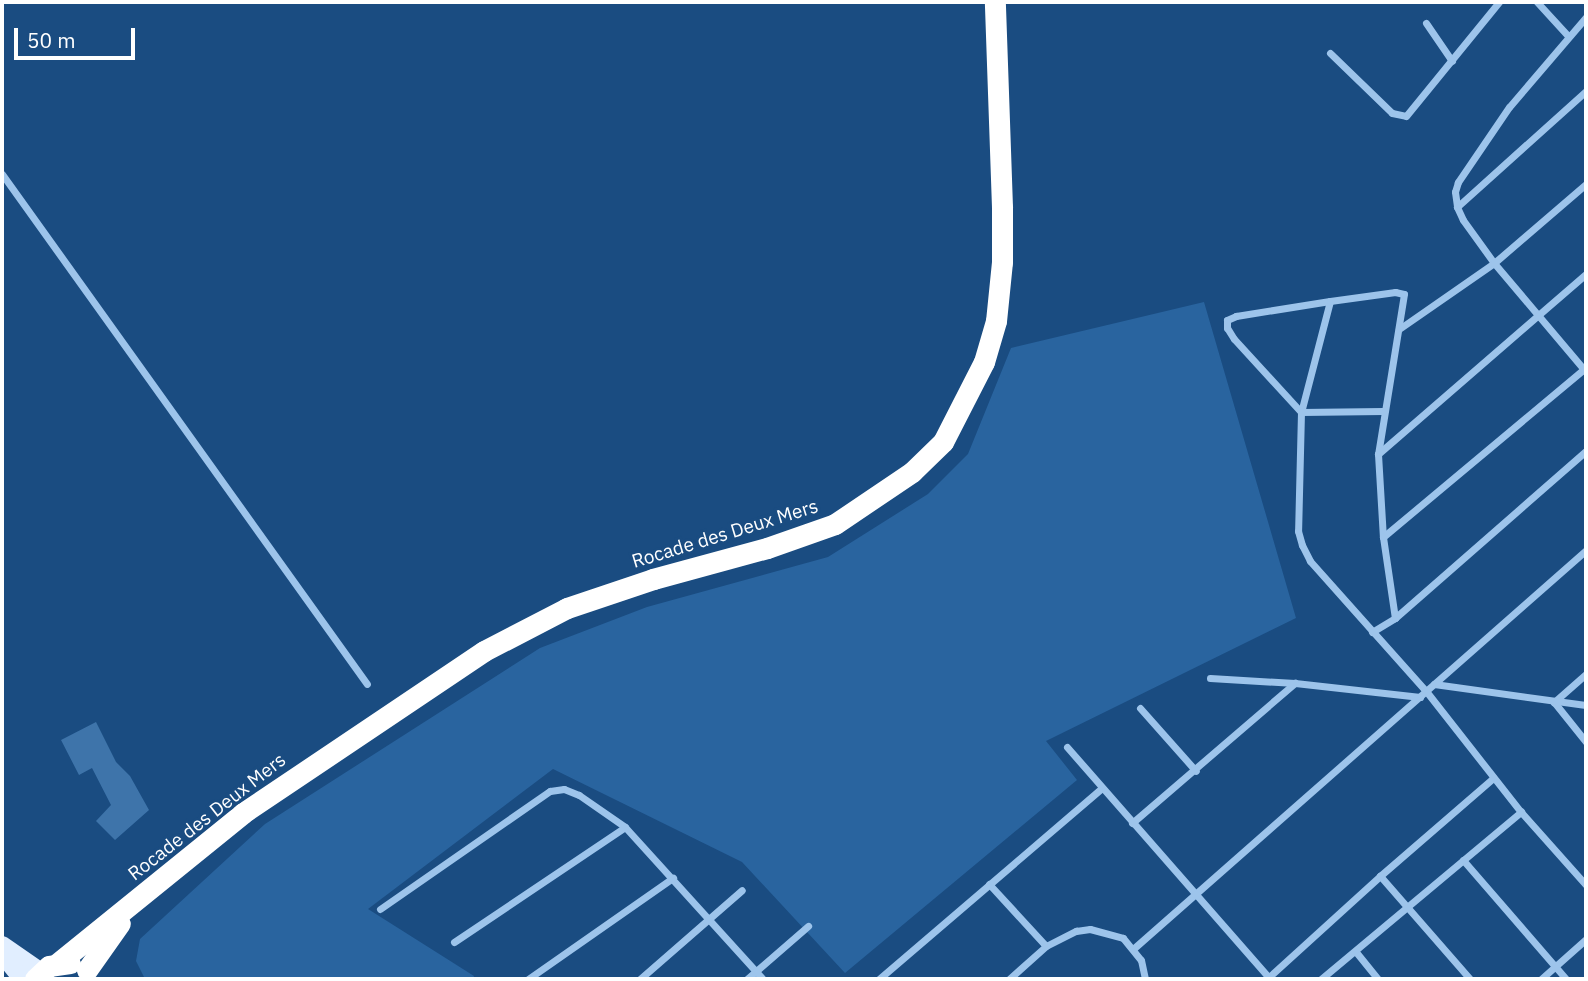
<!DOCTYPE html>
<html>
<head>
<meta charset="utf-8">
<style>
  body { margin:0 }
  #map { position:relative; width:1588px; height:981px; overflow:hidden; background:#1a4c81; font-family:"IBM Plex Sans",sans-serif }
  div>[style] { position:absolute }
  .green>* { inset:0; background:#29649f }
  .building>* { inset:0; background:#3e74aa }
  .street>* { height:7px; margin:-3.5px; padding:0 3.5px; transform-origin:3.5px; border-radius:3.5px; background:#9dc4eb }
  .primary>* { height:18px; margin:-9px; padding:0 9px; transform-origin:9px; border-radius:9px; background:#e1eeff }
  .highway>* { height:21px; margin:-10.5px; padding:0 10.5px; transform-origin:10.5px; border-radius:10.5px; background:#fff }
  span { translate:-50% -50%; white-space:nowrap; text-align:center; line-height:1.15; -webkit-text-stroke:6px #1a4c81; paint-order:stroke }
  .street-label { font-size:19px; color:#fff }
  .frame { position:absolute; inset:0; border:4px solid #fff; pointer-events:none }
  .scale { position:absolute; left:14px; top:28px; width:121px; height:32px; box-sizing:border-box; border:4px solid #fff; border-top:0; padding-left:9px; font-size:21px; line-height:24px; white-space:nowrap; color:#fff; -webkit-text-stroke:5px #1a4c81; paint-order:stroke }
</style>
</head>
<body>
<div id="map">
  <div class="green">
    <div style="clip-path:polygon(1204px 302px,1296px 618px,1046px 741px,1077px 780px,845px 973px,742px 862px,553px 769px,368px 909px,474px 976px,473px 979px,145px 979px,136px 961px,140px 939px,265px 824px,540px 648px,647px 607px,828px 557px,928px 494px,968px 454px,1011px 348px)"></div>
  </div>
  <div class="building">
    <div style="clip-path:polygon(96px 722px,116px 762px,130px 776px,149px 810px,115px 840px,96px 821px,111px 805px,92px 768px,79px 775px,61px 740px)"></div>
  </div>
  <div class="street">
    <div style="left:1537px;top:2px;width:46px;rotate:47.6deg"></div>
    <div style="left:1586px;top:17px;width:118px;rotate:130.5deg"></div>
    <div style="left:1509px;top:107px;width:91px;rotate:124.2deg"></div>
    <div style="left:1458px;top:182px;width:10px;rotate:107deg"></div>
    <div style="left:1455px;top:192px;width:15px;rotate:82deg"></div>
    <div style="left:1457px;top:207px;width:14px;rotate:65deg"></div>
    <div style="left:1463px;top:220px;width:53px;rotate:54.2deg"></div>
    <div style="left:1494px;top:263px;width:143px;rotate:49.8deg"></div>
    <div style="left:1426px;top:23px;width:46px;rotate:55.6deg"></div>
    <div style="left:1330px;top:53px;width:86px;rotate:44.1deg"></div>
    <div style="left:1392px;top:113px;width:14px;rotate:12deg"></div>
    <div style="left:1406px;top:116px;width:147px;rotate:-50.8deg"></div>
    <div style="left:2px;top:174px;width:627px;rotate:54.41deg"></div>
    <div style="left:1457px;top:207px;width:173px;rotate:-42deg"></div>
    <div style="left:1330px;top:301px;width:115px;rotate:104.6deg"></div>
    <div style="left:1301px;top:412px;width:119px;rotate:91.4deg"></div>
    <div style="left:1298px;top:531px;width:15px;rotate:74deg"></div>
    <div style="left:1302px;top:545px;width:18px;rotate:63deg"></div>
    <div style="left:1310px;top:561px;width:174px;rotate:48.3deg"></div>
    <div style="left:1426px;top:691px;width:154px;rotate:51.9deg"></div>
    <div style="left:1521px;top:812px;width:98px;rotate:48.3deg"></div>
    <div style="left:1399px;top:329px;width:116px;rotate:-34.8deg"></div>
    <div style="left:1494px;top:263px;width:121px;rotate:-40.7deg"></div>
    <div style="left:1383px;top:411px;width:82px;rotate:179.3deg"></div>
    <div style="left:1301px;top:412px;width:99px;rotate:-132.5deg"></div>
    <div style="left:1234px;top:339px;width:13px;rotate:-122deg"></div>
    <div style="left:1227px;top:328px;width:8px;rotate:-90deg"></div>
    <div style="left:1227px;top:320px;width:10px;rotate:-24deg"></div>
    <div style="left:1236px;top:316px;width:95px;rotate:-9.1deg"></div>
    <div style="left:1330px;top:301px;width:66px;rotate:-7.9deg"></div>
    <div style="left:1395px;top:292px;width:9px;rotate:13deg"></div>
    <div style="left:1404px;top:294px;width:162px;rotate:99.2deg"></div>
    <div style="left:1378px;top:454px;width:83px;rotate:86.6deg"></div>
    <div style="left:1383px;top:537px;width:82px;rotate:81.6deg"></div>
    <div style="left:1378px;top:454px;width:275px;rotate:-40.9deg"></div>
    <div style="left:1383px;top:537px;width:262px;rotate:-39.9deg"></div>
    <div style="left:1372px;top:632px;width:27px;rotate:-31deg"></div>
    <div style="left:1395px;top:618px;width:254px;rotate:-41.2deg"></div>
    <div style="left:1586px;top:674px;width:43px;rotate:138.8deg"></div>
    <div style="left:1554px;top:702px;width:51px;rotate:51.3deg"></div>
    <div style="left:1210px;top:678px;width:85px;rotate:3.4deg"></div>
    <div style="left:1295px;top:683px;width:126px;rotate:6.4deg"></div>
    <div style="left:1434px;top:684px;width:153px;rotate:7.9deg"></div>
    <div style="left:1140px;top:708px;width:84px;rotate:48.4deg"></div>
    <div style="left:1067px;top:747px;width:308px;rotate:48.8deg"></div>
    <div style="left:1132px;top:823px;width:215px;rotate:-40.7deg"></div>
    <div style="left:1463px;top:860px;width:157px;rotate:49.1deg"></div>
    <div style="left:989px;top:884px;width:84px;rotate:47.4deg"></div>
    <div style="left:380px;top:909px;width:207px;rotate:-34.8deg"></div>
    <div style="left:550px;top:791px;width:14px;rotate:-8deg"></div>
    <div style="left:564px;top:789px;width:16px;rotate:22deg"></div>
    <div style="left:579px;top:795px;width:56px;rotate:34.8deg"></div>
    <div style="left:625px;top:827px;width:205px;rotate:47.8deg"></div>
    <div style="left:454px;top:942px;width:206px;rotate:-33.9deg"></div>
    <div style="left:1133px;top:949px;width:604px;rotate:-41.37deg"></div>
    <div style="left:1356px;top:952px;width:35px;rotate:51deg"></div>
    <div style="left:1269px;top:977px;width:150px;rotate:-42.3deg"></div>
    <div style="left:528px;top:979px;width:177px;rotate:-34.9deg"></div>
    <div style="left:640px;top:979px;width:135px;rotate:-41.1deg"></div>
    <div style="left:747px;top:979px;width:81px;rotate:-41deg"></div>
    <div style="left:879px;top:979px;width:292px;rotate:-40.6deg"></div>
    <div style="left:1009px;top:979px;width:50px;rotate:-41.7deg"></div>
    <div style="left:1046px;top:946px;width:34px;rotate:-27deg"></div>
    <div style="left:1076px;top:931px;width:14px;rotate:-8deg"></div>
    <div style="left:1090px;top:929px;width:34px;rotate:15deg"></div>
    <div style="left:1123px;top:938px;width:28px;rotate:51deg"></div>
    <div style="left:1141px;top:960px;width:19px;rotate:78deg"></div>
    <div style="left:1321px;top:979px;width:261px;rotate:-39.9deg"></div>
    <div style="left:1470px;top:979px;width:137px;rotate:-131.1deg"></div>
    <div style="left:1380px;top:876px;width:150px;rotate:-40.9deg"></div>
    <div style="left:1541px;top:979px;width:60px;rotate:-41.6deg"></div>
  </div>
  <div class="primary">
    <div style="left:2px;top:945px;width:47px;rotate:34.7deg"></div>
    <div style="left:2px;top:954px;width:32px;rotate:51deg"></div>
  </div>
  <div class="highway">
    <div style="left:58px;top:963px;width:238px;rotate:-39deg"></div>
    <div style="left:243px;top:813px;width:290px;rotate:-33.9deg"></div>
    <div style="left:484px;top:651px;width:93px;rotate:-27.4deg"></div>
    <div style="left:567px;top:608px;width:91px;rotate:-18.6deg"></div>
    <div style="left:653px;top:579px;width:118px;rotate:-15.2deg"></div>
    <div style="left:767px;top:548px;width:72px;rotate:-19.4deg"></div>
    <div style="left:835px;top:524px;width:93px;rotate:-34deg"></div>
    <div style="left:912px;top:472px;width:43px;rotate:-44.1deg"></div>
    <div style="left:943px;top:442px;width:90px;rotate:-62.9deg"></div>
    <div style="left:984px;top:362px;width:43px;rotate:-73.7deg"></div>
    <div style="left:996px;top:321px;width:59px;rotate:-84.2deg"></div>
    <div style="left:1002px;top:262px;width:55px;rotate:-90deg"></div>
    <div style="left:1002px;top:207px;width:205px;rotate:-92deg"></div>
    <div style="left:87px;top:970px;width:57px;rotate:-54.9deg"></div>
    <div style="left:35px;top:979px;width:19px;rotate:-43deg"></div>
    <div style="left:49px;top:966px;width:21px;rotate:-8deg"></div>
  </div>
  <div class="street-label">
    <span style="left:725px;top:534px;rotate:-17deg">Rocade des Deux Mers</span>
    <span style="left:207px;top:817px;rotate:-38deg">Rocade des Deux Mers</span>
  </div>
  <div class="frame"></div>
  <div class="scale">50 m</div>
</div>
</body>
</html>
